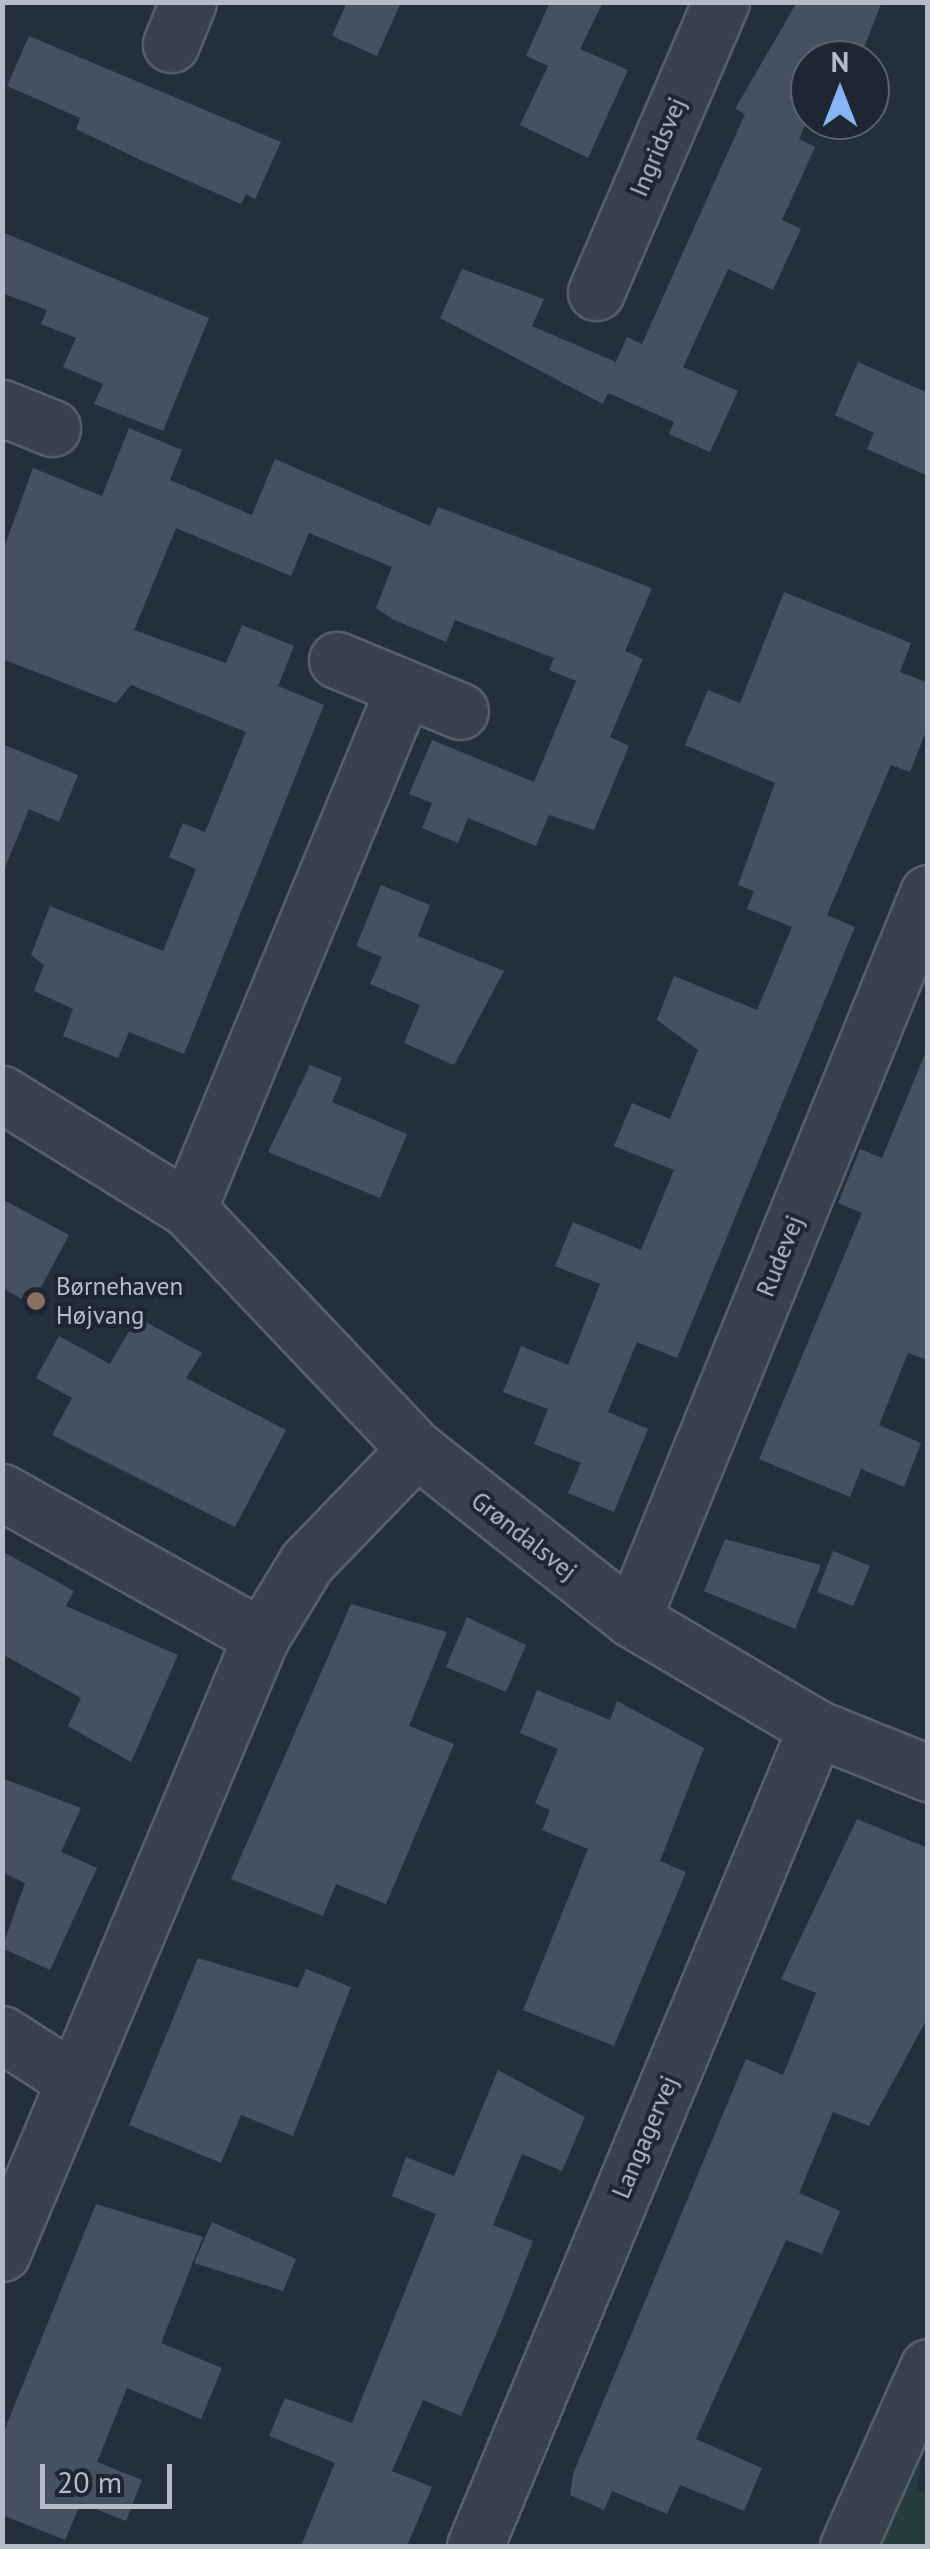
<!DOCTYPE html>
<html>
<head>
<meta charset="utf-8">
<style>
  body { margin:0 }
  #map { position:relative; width:930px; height:2549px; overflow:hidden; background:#242f3e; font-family:"PT Sans",sans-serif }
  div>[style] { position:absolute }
  .green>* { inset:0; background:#263c3f }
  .building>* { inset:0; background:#455162 }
  .roads { filter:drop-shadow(2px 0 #565f6c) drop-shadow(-2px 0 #565f6c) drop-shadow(0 2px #565f6c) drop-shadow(0 -2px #565f6c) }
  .minor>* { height:55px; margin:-27.5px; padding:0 27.5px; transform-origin:27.5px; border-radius:27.5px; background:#38414e }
  .dots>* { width:28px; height:28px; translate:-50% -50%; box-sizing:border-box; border:5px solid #1d2633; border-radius:50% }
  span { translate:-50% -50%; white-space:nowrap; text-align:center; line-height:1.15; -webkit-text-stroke:8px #1d2633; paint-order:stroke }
  .street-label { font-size:25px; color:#b4bcc9 }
  .poi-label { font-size:25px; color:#b4bcc9 }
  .left { translate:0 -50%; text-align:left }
  .frame { position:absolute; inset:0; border:5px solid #b4bcc9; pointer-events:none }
  .north { position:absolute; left:790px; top:40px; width:100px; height:100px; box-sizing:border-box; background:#1d2633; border:2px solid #59626f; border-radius:50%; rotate:0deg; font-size:28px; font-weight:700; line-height:40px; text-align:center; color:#b4bcc9 }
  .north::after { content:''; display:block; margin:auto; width:35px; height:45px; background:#8ab4f8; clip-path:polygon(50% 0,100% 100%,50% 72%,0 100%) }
  .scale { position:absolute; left:40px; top:2464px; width:132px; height:45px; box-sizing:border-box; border:5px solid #b4bcc9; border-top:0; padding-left:12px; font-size:30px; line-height:35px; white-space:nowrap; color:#b4bcc9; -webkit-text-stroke:8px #1d2633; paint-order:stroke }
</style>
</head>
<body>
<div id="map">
  <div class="green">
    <div style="clip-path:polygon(927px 2422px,917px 2490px,927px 2494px,927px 2546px,873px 2546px)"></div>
  </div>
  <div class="building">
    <div style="clip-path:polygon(347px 2px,401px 2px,377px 56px,332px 36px)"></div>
    <div style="clip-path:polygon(550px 2px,603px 2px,580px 49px,628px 70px,588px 158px,520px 125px,548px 66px,526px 56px)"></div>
    <div style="clip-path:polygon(797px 2px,882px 2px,859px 60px,810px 49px,810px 114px,799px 139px,815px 147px,782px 220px,801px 229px,773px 290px,728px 269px,683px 367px,738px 391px,710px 452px,669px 434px,674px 422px,608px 393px,603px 404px,440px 318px,462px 269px,544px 299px,532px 326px,616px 362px,627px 337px,642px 344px,745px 114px,735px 109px)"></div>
    <div style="clip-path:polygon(29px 36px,281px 142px,255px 199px,246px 194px,241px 204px,143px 161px,76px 129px,80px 118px,7px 86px)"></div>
    <div style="clip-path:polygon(2px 232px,209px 318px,163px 431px,94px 404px,103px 384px,63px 367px,76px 338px,41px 324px,47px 310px,2px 293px)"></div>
    <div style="clip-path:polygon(858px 362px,928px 393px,928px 476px,867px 449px,874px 433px,835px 415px)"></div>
    <div style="clip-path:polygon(129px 428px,182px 450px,170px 480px,252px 515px,275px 459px,430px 526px,438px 507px,652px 588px,625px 651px,643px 659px,610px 737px,629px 746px,594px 830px,549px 815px,536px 846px,468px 818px,458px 843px,422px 828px,432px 803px,409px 794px,432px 740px,534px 782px,576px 681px,549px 670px,554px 658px,455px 620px,446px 642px,392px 619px,376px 608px,392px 567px,309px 533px,291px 576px,176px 528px,134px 630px,226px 663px,242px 625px,294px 646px,278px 686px,324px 705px,184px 1054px,129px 1032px,118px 1058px,63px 1036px,73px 1009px,34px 991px,44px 965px,31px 955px,50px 906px,163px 951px,196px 869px,169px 857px,183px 823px,205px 832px,246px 732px,131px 685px,116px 703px,2px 659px,2px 553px,33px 468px,102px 496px)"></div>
    <div style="clip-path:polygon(784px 592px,911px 643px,900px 672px,928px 683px,928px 726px,910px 772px,891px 765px,827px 915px,855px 927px,677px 1358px,637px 1342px,608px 1412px,648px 1429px,614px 1512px,568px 1493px,581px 1463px,534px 1444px,548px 1409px,503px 1392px,521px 1346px,568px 1365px,600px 1284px,555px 1266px,573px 1222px,641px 1250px,674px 1170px,614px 1146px,632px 1103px,670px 1119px,698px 1050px,657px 1020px,674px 976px,757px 1010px,792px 927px,747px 909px,754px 891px,738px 885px,775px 783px,685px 745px,708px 690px,740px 703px)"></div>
    <div style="clip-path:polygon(2px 744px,78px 775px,59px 822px,29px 809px,4px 870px)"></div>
    <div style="clip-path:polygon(381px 885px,430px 905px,418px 936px,504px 971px,454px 1065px,404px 1043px,420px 1005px,370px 984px,382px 957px,356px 946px)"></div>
    <div style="clip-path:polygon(927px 1049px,928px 1360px,908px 1353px,879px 1425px,921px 1443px,904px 1487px,861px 1469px,850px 1497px,759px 1459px,862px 1213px,838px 1203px,860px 1149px,882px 1158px)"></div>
    <div style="clip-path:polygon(310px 1065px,342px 1078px,332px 1102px,407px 1134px,380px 1198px,268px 1152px)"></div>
    <div style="clip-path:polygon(2px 1199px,69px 1235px,32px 1304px,2px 1288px)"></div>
    <div style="clip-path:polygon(137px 1317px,202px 1353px,186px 1378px,286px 1430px,235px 1527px,52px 1435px,72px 1398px,36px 1378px,59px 1336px,110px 1364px)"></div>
    <div style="clip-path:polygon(725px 1539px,821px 1565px,795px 1629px,704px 1591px)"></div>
    <div style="clip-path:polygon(2px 1551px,74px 1591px,66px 1606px,178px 1655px,131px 1762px,68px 1726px,81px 1698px,2px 1654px)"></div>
    <div style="clip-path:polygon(833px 1551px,870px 1566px,853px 1606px,817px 1592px)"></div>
    <div style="clip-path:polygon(351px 1604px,447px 1632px,409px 1726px,454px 1744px,386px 1904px,336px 1884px,323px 1916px,231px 1879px)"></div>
    <div style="clip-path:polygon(467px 1617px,526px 1645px,506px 1692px,446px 1667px)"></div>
    <div style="clip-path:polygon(537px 1690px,610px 1720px,617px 1701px,704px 1748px,660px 1861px,686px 1872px,614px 2046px,523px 2010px,588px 1849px,542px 1830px,550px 1810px,535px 1803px,558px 1749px,520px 1733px)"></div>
    <div style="clip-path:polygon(2px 1778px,81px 1808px,61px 1852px,97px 1868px,50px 1970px,2px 1948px,25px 1883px,2px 1872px)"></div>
    <div style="clip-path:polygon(857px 1819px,928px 1848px,928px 2017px,869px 2126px,833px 2112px,799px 2193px,840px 2211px,822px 2254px,786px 2240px,696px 2439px,762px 2468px,744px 2511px,680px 2485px,667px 2514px,612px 2491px,604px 2510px,570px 2495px,573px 2474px,746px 2059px,783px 2075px,816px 1993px,781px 1979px)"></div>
    <div style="clip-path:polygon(198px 1958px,298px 1988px,306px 1969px,351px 1987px,293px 2136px,241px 2115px,221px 2163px,129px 2125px)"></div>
    <div style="clip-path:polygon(498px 2070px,585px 2117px,562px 2171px,522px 2154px,493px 2225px,533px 2241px,502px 2320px,461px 2416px,423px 2400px,392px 2471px,432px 2487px,407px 2546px,301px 2546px,335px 2463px,269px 2436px,285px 2398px,352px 2423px,436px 2214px,392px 2196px,406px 2157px,454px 2176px)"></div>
    <div style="clip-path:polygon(96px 2204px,203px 2237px,161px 2343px,222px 2368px,201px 2419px,127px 2388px,97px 2462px,142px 2480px,126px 2521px,81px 2503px,65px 2540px,2px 2515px,2px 2436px)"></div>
    <div style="clip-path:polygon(212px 2222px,296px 2259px,283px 2291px,194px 2263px)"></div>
  </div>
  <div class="roads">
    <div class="minor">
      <div style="left:171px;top:44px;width:45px;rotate:-68deg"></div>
      <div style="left:596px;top:292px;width:316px;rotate:-66.7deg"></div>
      <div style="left:2px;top:408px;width:54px;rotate:21.8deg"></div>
      <div style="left:337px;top:660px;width:133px;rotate:22.5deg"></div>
      <div style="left:2px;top:1094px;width:219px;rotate:31.7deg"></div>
      <div style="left:188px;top:1209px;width:331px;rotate:46.5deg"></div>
      <div style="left:416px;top:1449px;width:275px;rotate:38.2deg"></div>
      <div style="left:632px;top:1619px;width:214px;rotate:30.6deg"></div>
      <div style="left:816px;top:1728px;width:121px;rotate:21.9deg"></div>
      <div style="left:188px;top:1209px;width:564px;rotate:-67.48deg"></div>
      <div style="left:2px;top:1492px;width:297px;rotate:29.2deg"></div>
      <div style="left:632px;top:1619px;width:784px;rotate:-67.82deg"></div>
      <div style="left:2px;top:2034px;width:85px;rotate:32.9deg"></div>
      <div style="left:2px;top:2253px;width:668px;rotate:-67.2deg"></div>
      <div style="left:261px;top:1637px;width:88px;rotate:-58.5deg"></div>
      <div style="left:307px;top:1562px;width:157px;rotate:-46deg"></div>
      <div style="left:475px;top:2546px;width:886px;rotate:-67.37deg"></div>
      <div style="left:848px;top:2546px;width:196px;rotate:-65.9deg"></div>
    </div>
  </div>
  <div class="dots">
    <div style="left:36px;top:1301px;background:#8d6e63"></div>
  </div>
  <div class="street-label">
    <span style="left:658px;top:147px;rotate:-67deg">Ingridsvej</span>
    <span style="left:780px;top:1256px;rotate:-68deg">Rudevej</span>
    <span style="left:524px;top:1536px;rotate:38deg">Grøndalsvej</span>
    <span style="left:645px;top:2137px;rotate:-67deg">Langagervej</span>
  </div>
  <div class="poi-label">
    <span class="left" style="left:56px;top:1301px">Børnehaven<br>Højvang</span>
  </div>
  <div class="frame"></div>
  <div class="north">N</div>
  <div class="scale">20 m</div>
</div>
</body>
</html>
